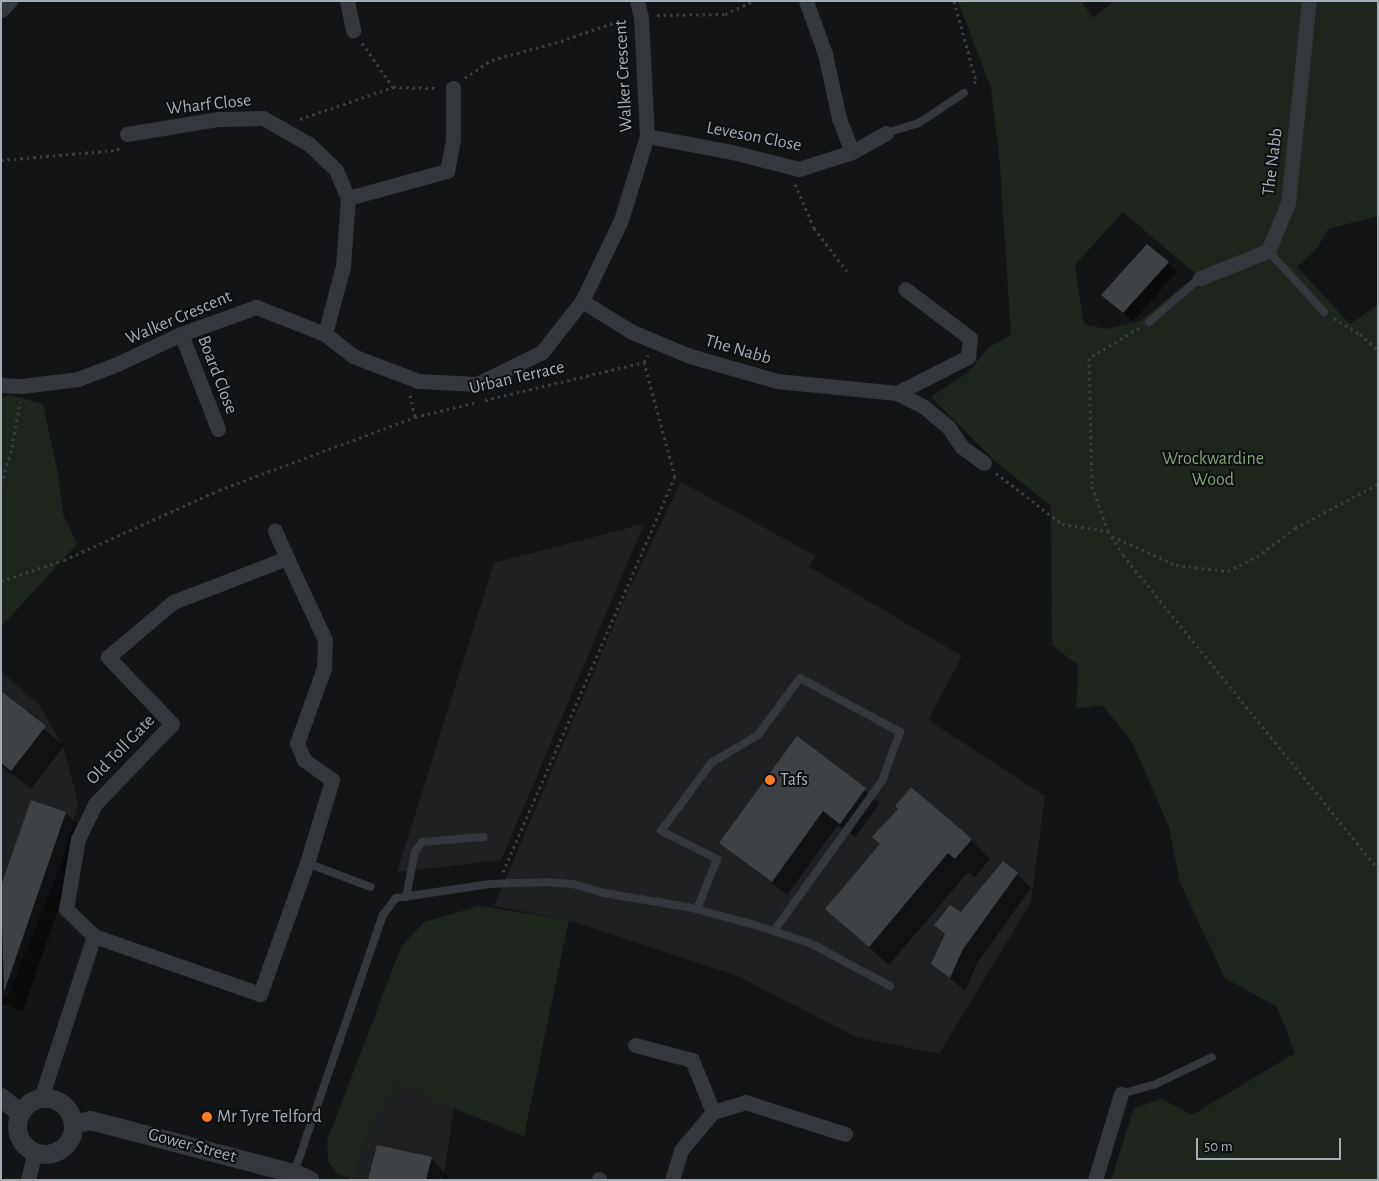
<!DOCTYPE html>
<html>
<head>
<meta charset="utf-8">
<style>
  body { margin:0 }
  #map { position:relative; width:1379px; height:1181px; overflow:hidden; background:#131415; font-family:"Alegreya Sans",sans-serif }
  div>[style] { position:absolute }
  .built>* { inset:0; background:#1f2022 }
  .green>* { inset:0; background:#1e251d }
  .shadow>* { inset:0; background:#0007 }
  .building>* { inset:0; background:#3f4245 }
  .path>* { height:3px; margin-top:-1.5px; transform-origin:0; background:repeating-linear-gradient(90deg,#3a3e42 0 2.5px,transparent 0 6.5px) }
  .service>* { height:8px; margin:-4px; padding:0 4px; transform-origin:4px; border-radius:4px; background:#34373b }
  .minor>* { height:15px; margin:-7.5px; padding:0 7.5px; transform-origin:7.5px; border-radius:7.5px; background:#34373b }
  .tertiary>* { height:19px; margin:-9.5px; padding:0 9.5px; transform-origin:9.5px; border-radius:9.5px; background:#34373b }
  .tertiary>.ring { margin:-9.5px; padding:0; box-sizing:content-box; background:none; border:19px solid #34373b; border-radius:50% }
  .dots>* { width:14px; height:14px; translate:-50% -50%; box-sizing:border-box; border:2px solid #0e0f10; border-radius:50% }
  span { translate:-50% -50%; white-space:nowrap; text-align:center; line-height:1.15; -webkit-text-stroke:4px #0e0f10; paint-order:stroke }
  .street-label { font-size:18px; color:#a4aeb7 }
  .park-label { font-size:18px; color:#82a37a }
  .poi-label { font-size:18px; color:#a4aeb7 }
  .left { translate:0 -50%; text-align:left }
  .frame { position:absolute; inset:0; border:2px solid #a4aeb7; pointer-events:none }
  .scale { position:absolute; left:1196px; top:1138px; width:145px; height:22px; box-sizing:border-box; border:2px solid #a4aeb7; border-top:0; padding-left:6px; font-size:15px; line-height:18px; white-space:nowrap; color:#a4aeb7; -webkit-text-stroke:4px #0e0f10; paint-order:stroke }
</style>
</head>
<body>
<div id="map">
  <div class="built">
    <div style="clip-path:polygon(681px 482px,816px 556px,808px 566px,962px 656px,928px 720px,1045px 796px,1031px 902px,939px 1054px,856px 1037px,738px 976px,569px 920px,494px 906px,627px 594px)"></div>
    <div style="clip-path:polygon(644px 524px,501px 860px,397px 872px,494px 563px)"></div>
    <div style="clip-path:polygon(1px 671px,39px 705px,63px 746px,78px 803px,64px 857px,8px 996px,1px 996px)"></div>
    <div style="clip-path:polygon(395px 1085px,454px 1107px,443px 1180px,353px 1180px,367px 1132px)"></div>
  </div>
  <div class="green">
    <div style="clip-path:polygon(evenodd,958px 1px,1081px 1px,1093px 18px,1114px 1px,1378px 1px,1378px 216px,1328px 229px,1318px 247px,1297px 267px,1350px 324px,1378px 305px,1378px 1180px,1111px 1180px,1134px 1108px,1162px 1099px,1192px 1115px,1295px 1053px,1277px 1007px,1225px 978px,1180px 883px,1169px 827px,1132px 742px,1103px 706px,1076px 708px,1078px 665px,1052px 645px,1051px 506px,996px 462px,931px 397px,968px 372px,988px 348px,1011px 335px,1000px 165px,991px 88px,958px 1px,1123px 212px,1197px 275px,1140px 321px,1106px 329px,1084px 324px,1075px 265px,1123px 212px)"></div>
    <div style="clip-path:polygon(8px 395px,43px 404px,58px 473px,63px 514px,77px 544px,1px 627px,1px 398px)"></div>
    <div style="clip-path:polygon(479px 906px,569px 920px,524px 1136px,396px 1085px,367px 1132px,353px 1180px,338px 1174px,328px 1161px,327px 1141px,401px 947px,424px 922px)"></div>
  </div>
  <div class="shadow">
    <div style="clip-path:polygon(1168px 263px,1177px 272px,1133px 321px,1112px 304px)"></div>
    <div style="clip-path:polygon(1px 693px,64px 746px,31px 789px,1px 766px)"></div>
    <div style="clip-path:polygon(797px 738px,880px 803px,855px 837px,838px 825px,787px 895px,721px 843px)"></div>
    <div style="clip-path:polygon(66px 813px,85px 832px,23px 1011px,1px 1004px,1px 890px)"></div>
    <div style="clip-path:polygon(971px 840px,990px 859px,975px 877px,968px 872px,889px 965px,826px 909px)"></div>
    <div style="clip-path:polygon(1017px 874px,1031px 888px,977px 963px,965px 991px,932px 963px,946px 935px,936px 925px,962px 914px)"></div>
    <div style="clip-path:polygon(378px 1146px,432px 1158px,450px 1180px,369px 1180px)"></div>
  </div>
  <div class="building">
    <div style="clip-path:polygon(1147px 244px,1169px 262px,1123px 313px,1101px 295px)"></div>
    <div style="clip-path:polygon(1px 691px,46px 726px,11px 771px,1px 763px)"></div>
    <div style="clip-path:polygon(797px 736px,866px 788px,840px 824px,823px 811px,772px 882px,719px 843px)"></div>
    <div style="clip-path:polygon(911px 787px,972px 839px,955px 859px,948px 853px,869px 947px,825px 909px,880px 844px,872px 837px,898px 809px,895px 806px)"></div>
    <div style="clip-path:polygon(31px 800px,66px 812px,4px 992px,1px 886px)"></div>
    <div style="clip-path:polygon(1003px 861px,1018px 873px,963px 949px,950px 978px,931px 964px,945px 934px,934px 925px,950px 905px,961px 912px)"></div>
    <div style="clip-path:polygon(377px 1145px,432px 1157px,426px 1180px,368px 1180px)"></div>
  </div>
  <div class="path">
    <div style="left:954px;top:1px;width:83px;rotate:74.6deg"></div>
    <div style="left:976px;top:81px;width:6px;rotate:135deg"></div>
    <div style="left:657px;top:15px;width:68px;rotate:-0.8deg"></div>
    <div style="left:725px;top:14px;width:32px;rotate:-24deg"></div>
    <div style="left:362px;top:43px;width:54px;rotate:54.8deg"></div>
    <div style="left:465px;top:78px;width:32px;rotate:-34deg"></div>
    <div style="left:492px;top:60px;width:72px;rotate:-15.4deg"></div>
    <div style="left:561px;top:41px;width:67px;rotate:-19.2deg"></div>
    <div style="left:300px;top:119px;width:98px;rotate:-19deg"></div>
    <div style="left:393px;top:87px;width:44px;rotate:1.3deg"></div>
    <div style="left:1px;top:160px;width:116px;rotate:-4.9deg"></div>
    <div style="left:117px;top:150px;width:3px;rotate:-45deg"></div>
    <div style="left:795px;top:184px;width:48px;rotate:66.6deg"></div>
    <div style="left:814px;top:228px;width:58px;rotate:52.7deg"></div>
    <div style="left:1334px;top:318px;width:31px;rotate:32deg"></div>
    <div style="left:1360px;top:334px;width:24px;rotate:42deg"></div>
    <div style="left:1139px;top:328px;width:58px;rotate:149deg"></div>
    <div style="left:1089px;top:358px;width:128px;rotate:88.7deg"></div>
    <div style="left:1092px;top:486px;width:48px;rotate:70.4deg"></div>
    <div style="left:1108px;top:531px;width:28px;rotate:58deg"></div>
    <div style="left:1123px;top:555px;width:405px;rotate:50.9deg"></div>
    <div style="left:410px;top:395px;width:23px;rotate:77deg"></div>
    <div style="left:415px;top:417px;width:64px;rotate:-13.6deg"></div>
    <div style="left:485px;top:400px;width:163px;rotate:-13.4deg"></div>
    <div style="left:644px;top:362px;width:8px;rotate:-60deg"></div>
    <div style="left:996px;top:473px;width:83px;rotate:37.7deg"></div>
    <div style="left:1062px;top:524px;width:47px;rotate:8.7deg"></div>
    <div style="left:1px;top:484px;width:39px;rotate:-73deg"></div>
    <div style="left:12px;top:447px;width:46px;rotate:-79.9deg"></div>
    <div style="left:1112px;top:536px;width:70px;rotate:24.4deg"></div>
    <div style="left:1176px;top:565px;width:52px;rotate:6.6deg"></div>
    <div style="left:1228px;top:571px;width:32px;rotate:-26deg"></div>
    <div style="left:1257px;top:557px;width:48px;rotate:-37.3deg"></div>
    <div style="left:1295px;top:528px;width:94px;rotate:-27.9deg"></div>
    <div style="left:1px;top:581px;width:66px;rotate:-18.4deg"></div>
    <div style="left:64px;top:560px;width:170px;rotate:-24.3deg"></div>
    <div style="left:219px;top:490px;width:209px;rotate:-20.4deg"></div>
    <div style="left:503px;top:872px;width:431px;rotate:-66.5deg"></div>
    <div style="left:675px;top:477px;width:119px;rotate:-105.1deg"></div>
  </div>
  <div class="service">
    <div style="left:886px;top:133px;width:34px;rotate:-17deg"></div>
    <div style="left:919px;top:123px;width:54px;rotate:-33.7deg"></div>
    <div style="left:1268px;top:251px;width:83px;rotate:47.4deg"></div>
    <div style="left:1149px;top:322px;width:67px;rotate:-40.8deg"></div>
    <div style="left:307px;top:863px;width:68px;rotate:20.6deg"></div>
    <div style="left:406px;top:897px;width:46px;rotate:-78.7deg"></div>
    <div style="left:415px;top:852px;width:12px;rotate:-55deg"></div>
    <div style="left:422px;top:842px;width:62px;rotate:-4.6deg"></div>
    <div style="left:697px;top:909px;width:54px;rotate:-68.2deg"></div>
    <div style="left:717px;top:859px;width:63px;rotate:-153.4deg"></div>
    <div style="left:661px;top:831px;width:84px;rotate:-53.7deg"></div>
    <div style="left:711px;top:763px;width:55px;rotate:-30.8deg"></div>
    <div style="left:758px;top:735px;width:71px;rotate:-53.6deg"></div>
    <div style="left:800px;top:678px;width:114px;rotate:28.4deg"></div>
    <div style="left:900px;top:732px;width:52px;rotate:110.2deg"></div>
    <div style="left:882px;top:781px;width:185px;rotate:125.8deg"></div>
    <div style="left:1121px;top:1094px;width:36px;rotate:-16deg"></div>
    <div style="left:1156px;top:1084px;width:62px;rotate:-25.7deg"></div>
    <div style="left:294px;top:1173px;width:273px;rotate:-71deg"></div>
    <div style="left:383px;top:915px;width:21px;rotate:-53deg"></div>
    <div style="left:396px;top:898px;width:95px;rotate:-8.5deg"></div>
    <div style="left:490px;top:884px;width:58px;rotate:-2deg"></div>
    <div style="left:548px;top:882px;width:25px;rotate:5deg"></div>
    <div style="left:573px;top:884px;width:32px;rotate:16deg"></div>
    <div style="left:604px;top:893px;width:85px;rotate:9.5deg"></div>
    <div style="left:688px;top:907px;width:69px;rotate:15deg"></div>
    <div style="left:755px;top:925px;width:58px;rotate:18.1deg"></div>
    <div style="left:810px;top:943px;width:91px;rotate:28.3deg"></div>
  </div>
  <div class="minor">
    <div style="left:347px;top:1px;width:30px;rotate:78deg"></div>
    <div style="left:1px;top:10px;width:13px;rotate:-45deg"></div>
    <div style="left:127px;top:134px;width:93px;rotate:-9.3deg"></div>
    <div style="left:219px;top:119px;width:44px;rotate:-1.3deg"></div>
    <div style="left:263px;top:118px;width:53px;rotate:29.5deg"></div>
    <div style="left:309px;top:144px;width:37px;rotate:44deg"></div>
    <div style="left:336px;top:170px;width:30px;rotate:67deg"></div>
    <div style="left:348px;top:198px;width:68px;rotate:94.2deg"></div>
    <div style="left:343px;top:266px;width:70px;rotate:104.8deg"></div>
    <div style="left:647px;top:136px;width:86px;rotate:10.7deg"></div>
    <div style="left:732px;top:152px;width:69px;rotate:14.2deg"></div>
    <div style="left:799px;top:169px;width:56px;rotate:-17.8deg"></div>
    <div style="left:852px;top:152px;width:36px;rotate:-111deg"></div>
    <div style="left:839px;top:118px;width:66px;rotate:-102.3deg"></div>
    <div style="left:825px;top:54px;width:56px;rotate:-109.7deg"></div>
    <div style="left:852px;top:152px;width:39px;rotate:-29deg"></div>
    <div style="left:348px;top:198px;width:103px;rotate:-15.3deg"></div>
    <div style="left:447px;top:171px;width:33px;rotate:-79deg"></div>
    <div style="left:453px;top:139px;width:51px;rotate:-90deg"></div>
    <div style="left:1200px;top:278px;width:73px;rotate:-21.7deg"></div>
    <div style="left:1268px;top:251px;width:52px;rotate:-67.4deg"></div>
    <div style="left:1288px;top:203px;width:203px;rotate:-84.1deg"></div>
    <div style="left:582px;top:301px;width:59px;rotate:31.8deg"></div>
    <div style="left:632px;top:332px;width:63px;rotate:22.5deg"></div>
    <div style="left:690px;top:356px;width:91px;rotate:16deg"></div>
    <div style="left:777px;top:381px;width:121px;rotate:5.7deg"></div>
    <div style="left:897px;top:393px;width:29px;rotate:27deg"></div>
    <div style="left:923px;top:406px;width:34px;rotate:40deg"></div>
    <div style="left:949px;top:428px;width:23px;rotate:56deg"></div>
    <div style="left:962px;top:447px;width:27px;rotate:36deg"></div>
    <div style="left:181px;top:334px;width:102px;rotate:68.7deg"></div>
    <div style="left:1px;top:385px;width:21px;rotate:3deg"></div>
    <div style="left:22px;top:386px;width:56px;rotate:-7.1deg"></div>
    <div style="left:78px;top:379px;width:42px;rotate:-21deg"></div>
    <div style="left:117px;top:364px;width:71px;rotate:-25.1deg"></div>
    <div style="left:181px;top:334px;width:80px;rotate:-19.8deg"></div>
    <div style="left:256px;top:307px;width:74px;rotate:21.4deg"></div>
    <div style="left:325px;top:334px;width:36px;rotate:38deg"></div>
    <div style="left:353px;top:356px;width:70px;rotate:21deg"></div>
    <div style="left:418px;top:381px;width:59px;rotate:2.9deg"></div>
    <div style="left:477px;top:384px;width:72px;rotate:-26.2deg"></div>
    <div style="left:542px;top:352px;width:65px;rotate:-51.9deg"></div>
    <div style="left:582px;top:301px;width:90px;rotate:-64.3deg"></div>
    <div style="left:621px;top:220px;width:88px;rotate:-72.8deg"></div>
    <div style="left:647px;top:136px;width:119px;rotate:-92.9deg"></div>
    <div style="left:641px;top:17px;width:16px;rotate:-104deg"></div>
    <div style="left:897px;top:393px;width:80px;rotate:-26.9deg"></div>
    <div style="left:968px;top:357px;width:19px;rotate:-84deg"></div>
    <div style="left:970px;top:338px;width:81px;rotate:-143deg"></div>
    <div style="left:94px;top:936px;width:176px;rotate:19.3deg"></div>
    <div style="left:260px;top:994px;width:139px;rotate:-70.3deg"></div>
    <div style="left:307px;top:863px;width:87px;rotate:-73.2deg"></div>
    <div style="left:332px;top:780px;width:34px;rotate:-144deg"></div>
    <div style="left:304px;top:760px;width:18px;rotate:-112deg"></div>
    <div style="left:297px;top:743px;width:80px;rotate:-70.2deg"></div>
    <div style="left:324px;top:668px;width:28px;rotate:-88deg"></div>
    <div style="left:325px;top:640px;width:90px;rotate:-114.9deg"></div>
    <div style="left:635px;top:1045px;width:59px;rotate:14.7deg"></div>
    <div style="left:692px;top:1060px;width:56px;rotate:68deg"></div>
    <div style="left:41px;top:1098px;width:170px;rotate:-71.9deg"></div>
    <div style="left:94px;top:936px;width:39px;rotate:-136deg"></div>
    <div style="left:66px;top:909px;width:71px;rotate:-80.3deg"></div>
    <div style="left:78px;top:839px;width:39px;rotate:-64deg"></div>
    <div style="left:95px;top:804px;width:111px;rotate:-46.1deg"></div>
    <div style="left:172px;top:724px;width:93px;rotate:-133.7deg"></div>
    <div style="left:108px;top:657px;width:85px;rotate:-40.2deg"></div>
    <div style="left:173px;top:602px;width:122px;rotate:-21.1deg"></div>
    <div style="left:287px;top:558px;width:30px;rotate:-114deg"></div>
    <div style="left:599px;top:1179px;width:1px;rotate:45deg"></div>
    <div style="left:28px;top:1180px;width:28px;rotate:-77deg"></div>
    <div style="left:672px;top:1180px;width:31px;rotate:-73deg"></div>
    <div style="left:681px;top:1150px;width:50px;rotate:-49.9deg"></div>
    <div style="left:713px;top:1112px;width:34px;rotate:-17deg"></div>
    <div style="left:745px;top:1102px;width:105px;rotate:17.7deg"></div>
    <div style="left:1095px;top:1180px;width:90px;rotate:-73.2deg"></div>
  </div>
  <div class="tertiary">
    <div style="left:1px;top:1097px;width:25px;rotate:40deg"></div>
    <div class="ring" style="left:17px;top:1098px;width:37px;height:37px"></div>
    <div style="left:73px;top:1124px;width:17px;rotate:-13deg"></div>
    <div style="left:90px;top:1120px;width:211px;rotate:14.6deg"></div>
    <div style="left:294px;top:1173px;width:17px;rotate:24deg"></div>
  </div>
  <div class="dots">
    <div style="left:770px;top:780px;background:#fd7c24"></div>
    <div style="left:207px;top:1117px;background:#fd7c24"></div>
  </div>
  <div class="street-label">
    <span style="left:624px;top:76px;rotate:-93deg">Walker Crescent</span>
    <span style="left:209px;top:105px;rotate:-6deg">Wharf Close</span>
    <span style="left:754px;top:137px;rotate:11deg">Leveson Close</span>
    <span style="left:1273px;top:162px;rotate:-83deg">The Nabb</span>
    <span style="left:179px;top:318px;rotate:-23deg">Walker Crescent</span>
    <span style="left:738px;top:350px;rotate:16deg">The Nabb</span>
    <span style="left:217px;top:375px;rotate:69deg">Board Close</span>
    <span style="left:517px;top:378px;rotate:-13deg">Urban Terrace</span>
    <span style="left:121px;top:750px;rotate:-46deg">Old Toll Gate</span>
    <span style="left:192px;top:1146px;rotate:15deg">Gower Street</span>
  </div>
  <div class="park-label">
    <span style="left:1213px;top:470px">Wrockwardine<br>Wood</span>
  </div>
  <div class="poi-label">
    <span class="left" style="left:780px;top:780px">Tafs</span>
    <span class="left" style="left:217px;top:1117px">Mr Tyre Telford</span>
  </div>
  <div class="frame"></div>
  <div class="scale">50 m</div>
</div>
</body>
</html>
